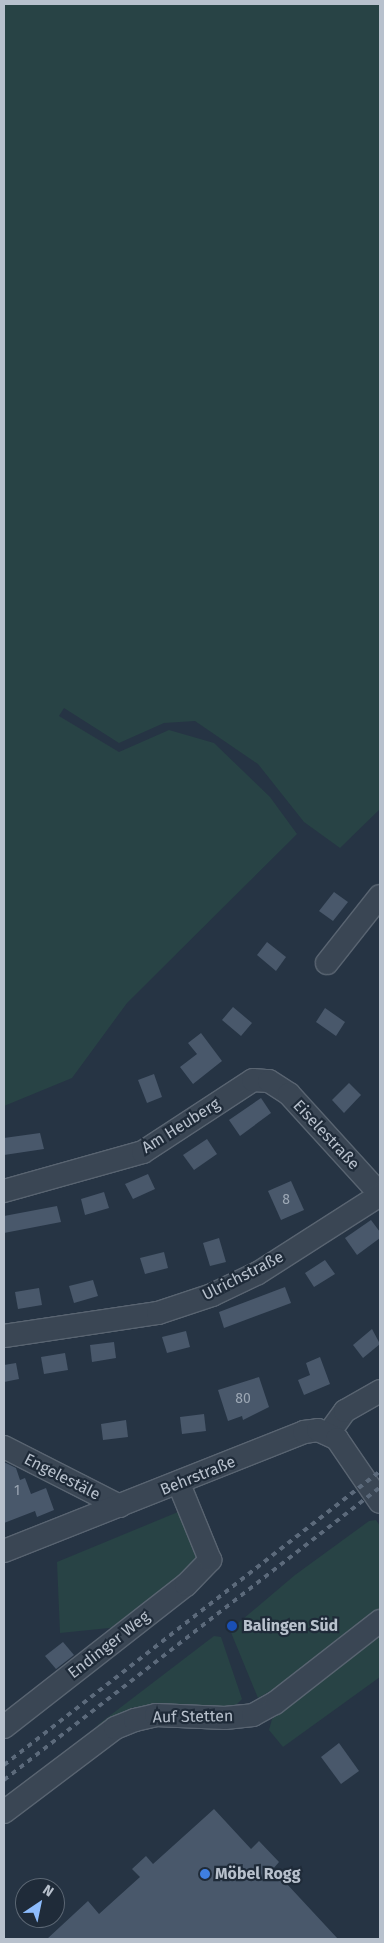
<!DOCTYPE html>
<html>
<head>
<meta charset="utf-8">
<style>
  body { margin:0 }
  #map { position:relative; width:384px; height:1943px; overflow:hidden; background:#263444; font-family:"Fira Sans",sans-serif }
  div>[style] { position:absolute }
  .green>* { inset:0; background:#284345 }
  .building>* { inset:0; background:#49586b }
  .roads { filter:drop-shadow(1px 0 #596471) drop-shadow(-1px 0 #596471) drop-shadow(0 1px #596471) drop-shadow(0 -1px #596471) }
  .minor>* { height:22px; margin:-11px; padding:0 11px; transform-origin:11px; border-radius:11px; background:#3a4654 }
  .rail>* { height:4px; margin-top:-2px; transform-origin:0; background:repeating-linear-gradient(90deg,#5c6a7b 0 5px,transparent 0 10px) }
  .dots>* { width:14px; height:14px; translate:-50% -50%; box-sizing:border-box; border:2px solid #1f2b39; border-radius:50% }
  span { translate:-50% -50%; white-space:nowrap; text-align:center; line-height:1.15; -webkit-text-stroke:4.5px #1f2b39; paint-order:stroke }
  .number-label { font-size:14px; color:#9ca7b4 }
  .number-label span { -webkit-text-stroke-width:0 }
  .street-label { font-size:16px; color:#b8c1cd }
  .poi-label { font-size:16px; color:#b8c1cd; font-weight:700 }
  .left { translate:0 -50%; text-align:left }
  .frame { position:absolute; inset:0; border:5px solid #b8c1cd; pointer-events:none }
  .north { position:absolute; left:15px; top:1878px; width:50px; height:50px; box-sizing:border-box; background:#1f2b39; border:1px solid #5c6774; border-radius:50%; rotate:34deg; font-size:14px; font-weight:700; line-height:20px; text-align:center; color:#b8c1cd }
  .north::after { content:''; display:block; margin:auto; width:18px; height:22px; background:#8dbcfd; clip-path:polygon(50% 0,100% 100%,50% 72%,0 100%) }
</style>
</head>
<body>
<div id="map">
  <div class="green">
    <div style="clip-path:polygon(4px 4px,380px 4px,380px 809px,340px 848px,304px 822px,258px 764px,195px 721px,164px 723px,119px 743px,64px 708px,59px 716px,119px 752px,169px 730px,214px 743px,270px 797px,297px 834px,127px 1003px,72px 1078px,4px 1106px)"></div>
    <div style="clip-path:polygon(178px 1512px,199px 1565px,119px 1627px,60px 1633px,57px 1562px)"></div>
    <div style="clip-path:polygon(376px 1520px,380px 1526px,380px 1608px,290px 1680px,258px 1698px,230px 1630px,295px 1575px,369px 1521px)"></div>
    <div style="clip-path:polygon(214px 1636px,221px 1637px,242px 1699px,234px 1707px,134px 1707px,95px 1727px)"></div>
    <div style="clip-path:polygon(380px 1636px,380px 1677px,283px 1747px,269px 1730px,272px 1719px)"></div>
  </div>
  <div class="building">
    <div style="clip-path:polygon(334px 892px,348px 902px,333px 921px,319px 911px)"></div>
    <div style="clip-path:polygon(267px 942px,286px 957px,276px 971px,257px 955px)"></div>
    <div style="clip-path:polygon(233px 1007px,252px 1023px,241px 1036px,222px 1020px)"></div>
    <div style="clip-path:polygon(325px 1008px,345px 1022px,336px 1036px,316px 1022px)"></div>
    <div style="clip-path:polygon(201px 1033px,222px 1061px,193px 1084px,180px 1067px,197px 1054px,188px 1043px)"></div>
    <div style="clip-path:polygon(154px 1074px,162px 1097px,147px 1103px,138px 1080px)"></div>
    <div style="clip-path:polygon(349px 1083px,361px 1095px,344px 1113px,332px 1100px)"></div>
    <div style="clip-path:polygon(261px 1098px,271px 1113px,240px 1136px,229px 1120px)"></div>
    <div style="clip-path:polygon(40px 1133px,44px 1149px,4px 1155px,4px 1138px)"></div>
    <div style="clip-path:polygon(207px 1139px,217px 1154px,194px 1170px,183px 1155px)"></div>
    <div style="clip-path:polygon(148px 1174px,155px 1189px,133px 1199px,125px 1184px)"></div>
    <div style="clip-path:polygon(291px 1181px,304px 1210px,281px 1220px,268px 1191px)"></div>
    <div style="clip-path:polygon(104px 1192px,109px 1208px,85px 1215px,81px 1199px)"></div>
    <div style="clip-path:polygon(57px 1206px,61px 1222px,4px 1233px,4px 1216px)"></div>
    <div style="clip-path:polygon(371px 1220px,380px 1232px,380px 1238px,357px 1255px,345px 1238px)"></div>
    <div style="clip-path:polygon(219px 1238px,226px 1262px,210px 1266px,203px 1243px)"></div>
    <div style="clip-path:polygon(164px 1252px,168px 1268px,145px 1274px,140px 1258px)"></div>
    <div style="clip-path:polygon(325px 1260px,335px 1274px,314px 1287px,305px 1273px)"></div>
    <div style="clip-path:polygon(93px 1280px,98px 1296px,74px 1303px,69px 1286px)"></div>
    <div style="clip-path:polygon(285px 1287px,291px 1303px,224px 1328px,219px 1312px)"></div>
    <div style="clip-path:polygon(39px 1288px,42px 1305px,18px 1309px,15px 1292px)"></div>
    <div style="clip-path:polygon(372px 1329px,380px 1344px,363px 1358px,353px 1345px)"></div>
    <div style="clip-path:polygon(186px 1331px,190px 1347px,167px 1353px,162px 1337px)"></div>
    <div style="clip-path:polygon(114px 1342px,116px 1358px,92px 1362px,90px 1345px)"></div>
    <div style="clip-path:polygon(65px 1353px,68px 1370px,44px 1374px,41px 1357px)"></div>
    <div style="clip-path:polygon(320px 1357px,330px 1384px,304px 1395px,298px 1380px,310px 1375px,306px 1363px)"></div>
    <div style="clip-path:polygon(16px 1363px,19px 1379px,4px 1382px,4px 1365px)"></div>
    <div style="clip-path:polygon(259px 1377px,269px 1407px,243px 1420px,242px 1416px,228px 1421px,218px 1390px)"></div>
    <div style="clip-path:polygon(204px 1414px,206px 1431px,182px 1434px,180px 1417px)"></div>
    <div style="clip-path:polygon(126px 1420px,128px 1437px,103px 1440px,101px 1424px)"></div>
    <div style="clip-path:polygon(4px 1462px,16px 1468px,20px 1480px,25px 1478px,31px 1494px,46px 1488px,54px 1510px,37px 1517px,35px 1511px,4px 1523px)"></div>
    <div style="clip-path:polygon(63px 1642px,74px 1655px,56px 1669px,45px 1656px)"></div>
    <div style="clip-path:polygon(339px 1743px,359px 1771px,341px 1784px,321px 1757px)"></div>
    <div style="clip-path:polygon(214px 1809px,251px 1849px,259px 1841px,279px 1862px,273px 1869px,338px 1939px,47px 1939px,88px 1901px,99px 1914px,140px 1877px,132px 1869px,146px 1856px,153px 1864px)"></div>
  </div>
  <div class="roads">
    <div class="minor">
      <div style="left:327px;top:963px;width:85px;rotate:-51.7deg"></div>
      <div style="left:4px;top:1191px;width:144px;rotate:-15.7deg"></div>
      <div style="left:143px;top:1152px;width:131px;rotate:-33.2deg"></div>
      <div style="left:253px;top:1080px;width:16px;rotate:4deg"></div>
      <div style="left:269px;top:1081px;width:24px;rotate:33deg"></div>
      <div style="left:289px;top:1094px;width:135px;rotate:47.7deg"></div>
      <div style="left:4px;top:1336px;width:156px;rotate:-8.5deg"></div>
      <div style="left:158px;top:1313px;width:57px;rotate:-18.4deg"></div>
      <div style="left:212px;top:1295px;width:51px;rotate:-25.6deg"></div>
      <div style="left:258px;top:1273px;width:145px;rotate:-32.6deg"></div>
      <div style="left:329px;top:1433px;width:27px;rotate:-54deg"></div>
      <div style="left:345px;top:1411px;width:40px;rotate:-29.7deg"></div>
      <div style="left:4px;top:1447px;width:130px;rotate:27deg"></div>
      <div style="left:4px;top:1551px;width:323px;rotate:-21.6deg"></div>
      <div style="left:304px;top:1432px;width:14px;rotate:-8deg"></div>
      <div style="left:318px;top:1430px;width:21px;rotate:25deg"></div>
      <div style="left:337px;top:1439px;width:76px;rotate:55.7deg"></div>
      <div style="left:4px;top:1727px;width:231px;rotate:-38deg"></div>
      <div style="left:186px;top:1585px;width:35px;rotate:-46deg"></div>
      <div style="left:210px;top:1560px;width:82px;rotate:-112.2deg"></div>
      <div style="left:4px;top:1812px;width:139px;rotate:-37.1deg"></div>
      <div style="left:115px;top:1728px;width:22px;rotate:-22deg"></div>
      <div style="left:135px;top:1720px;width:22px;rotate:-13deg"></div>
      <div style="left:156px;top:1715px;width:69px;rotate:2.5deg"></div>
      <div style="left:225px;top:1718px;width:28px;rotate:-6deg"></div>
      <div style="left:253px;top:1715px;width:25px;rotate:-29deg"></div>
      <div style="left:275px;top:1703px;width:133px;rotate:-38deg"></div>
    </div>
  </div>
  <div class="rail">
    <div style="left:4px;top:1765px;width:477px;rotate:-38deg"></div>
    <div style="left:4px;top:1780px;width:477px;rotate:-37.9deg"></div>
  </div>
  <div class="dots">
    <div style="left:232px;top:1626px;background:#1a4fb4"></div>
    <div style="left:205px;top:1874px;background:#3f7fe0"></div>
  </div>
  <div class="number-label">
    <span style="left:286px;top:1200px">8</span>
    <span style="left:243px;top:1399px">80</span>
    <span style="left:17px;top:1491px">1</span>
  </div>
  <div class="street-label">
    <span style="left:181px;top:1126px;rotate:-32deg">Am Heuberg</span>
    <span style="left:326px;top:1135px;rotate:47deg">Eiselestraße</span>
    <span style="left:243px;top:1276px;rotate:-27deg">Ulrichstraße</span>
    <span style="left:198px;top:1476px;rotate:-22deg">Behrstraße</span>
    <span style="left:62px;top:1477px;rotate:27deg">Engelestäle</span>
    <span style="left:109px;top:1645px;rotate:-38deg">Endinger Weg</span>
    <span style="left:193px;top:1717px;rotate:-1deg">Auf Stetten</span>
  </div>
  <div class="poi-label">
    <span class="left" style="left:243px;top:1626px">Balingen Süd</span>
    <span class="left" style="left:215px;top:1874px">Möbel Rogg</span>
  </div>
  <div class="frame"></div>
  <div class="north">N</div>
</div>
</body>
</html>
